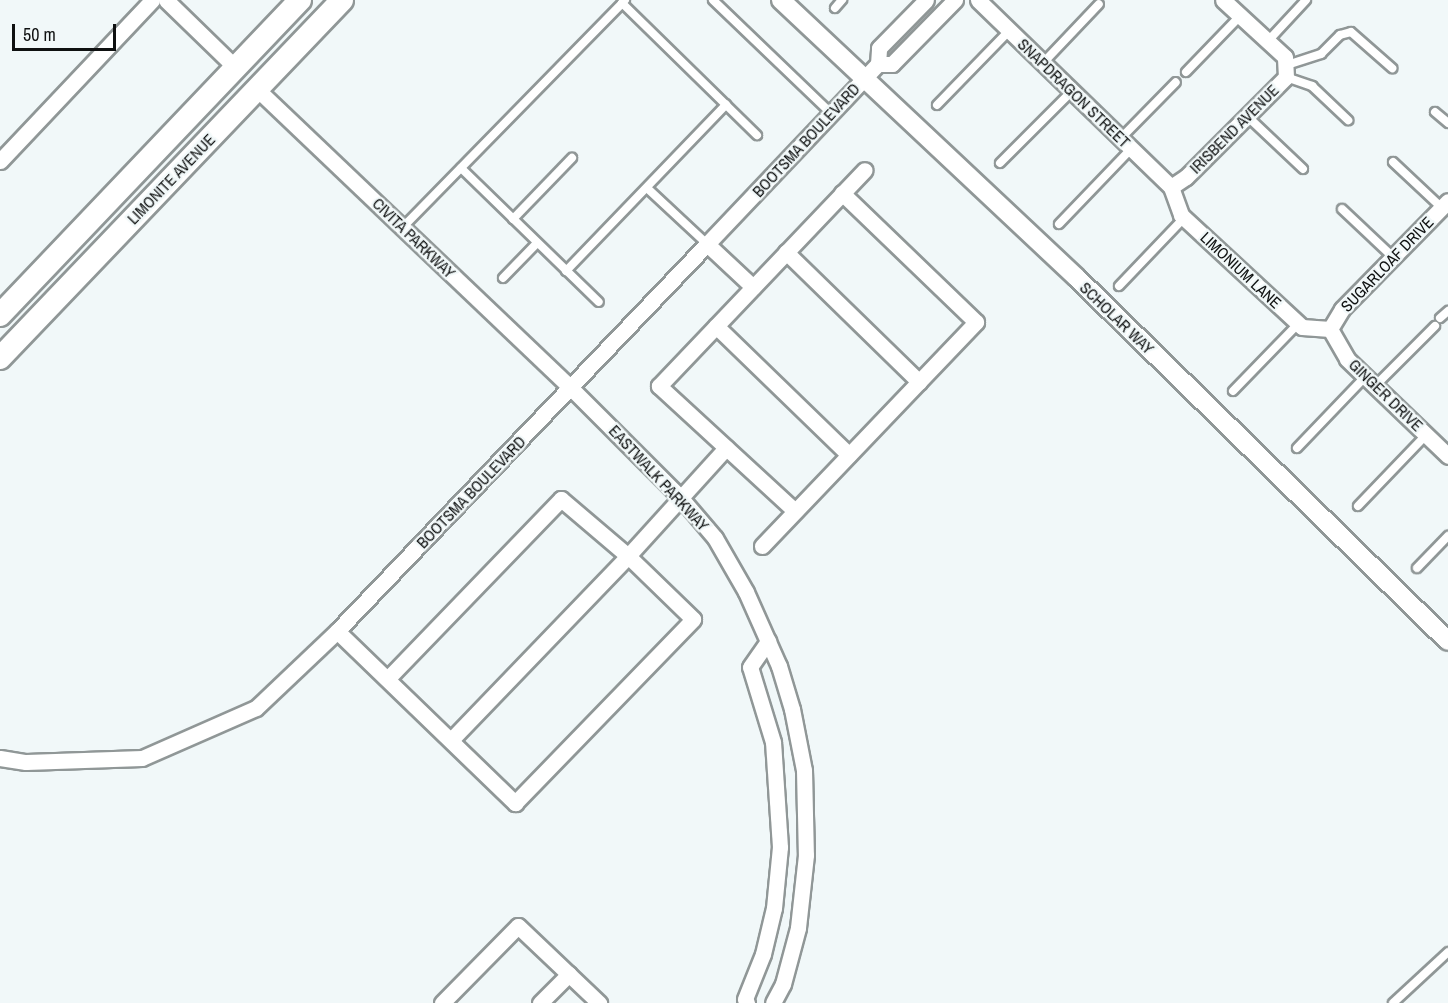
<!DOCTYPE html>
<html>
<head>
<meta charset="utf-8">
<style>
  body { margin:0 }
  #map { position:relative; width:1448px; height:1003px; overflow:hidden; background:#f1f8f9; font-family:"Archivo Narrow",sans-serif }
  div>[style] { position:absolute }
  .roads { filter:drop-shadow(2px 0 #909797) drop-shadow(-2px 0 #909797) drop-shadow(0 2px #909797) drop-shadow(0 -2px #909797) }
  .service>* { height:8px; margin:-4px; padding:0 4px; transform-origin:4px; border-radius:4px; background:#fff }
  .minor>* { height:15px; margin:-7.5px; padding:0 7.5px; transform-origin:7.5px; border-radius:7.5px; background:#fff }
  .tertiary>* { height:18px; margin:-9px; padding:0 9px; transform-origin:9px; border-radius:9px; background:#fff }
  .primary>* { height:22px; margin:-11px; padding:0 11px; transform-origin:11px; border-radius:11px; background:#fff }
  span { translate:-50% -50%; white-space:nowrap; text-align:center; line-height:1.15; -webkit-text-stroke:4.5px #f1f8f9; paint-order:stroke }
  .street-label { font-size:16px; color:#0f1111 }
  .scale { position:absolute; left:12px; top:24px; width:104px; height:27px; box-sizing:border-box; border:3px solid #0f1111; border-top:0; padding-left:8px; font-size:18px; line-height:21px; white-space:nowrap; color:#0f1111; -webkit-text-stroke:4px #f1f8f9; paint-order:stroke }
</style>
</head>
<body>
<div id="map">
  <div class="roads">
    <div class="service">
      <div style="left:625px;top:0;width:4px;rotate:135deg"></div>
      <div style="left:622px;top:3px;width:189px;rotate:44.4deg"></div>
      <div style="left:713px;top:0;width:163px;rotate:43.8deg"></div>
      <div style="left:835px;top:8px;width:11px;rotate:-49deg"></div>
      <div style="left:1268px;top:41px;width:56px;rotate:-47.2deg"></div>
      <div style="left:1043px;top:63px;width:81px;rotate:-46.5deg"></div>
      <div style="left:1287px;top:65px;width:36px;rotate:-18deg"></div>
      <div style="left:1321px;top:54px;width:27px;rotate:-45deg"></div>
      <div style="left:1340px;top:35px;width:11px;rotate:-15deg"></div>
      <div style="left:1351px;top:32px;width:55px;rotate:41.3deg"></div>
      <div style="left:1186px;top:72px;width:78px;rotate:-46deg"></div>
      <div style="left:1286px;top:77px;width:28px;rotate:19deg"></div>
      <div style="left:1312px;top:86px;width:50px;rotate:43.4deg"></div>
      <div style="left:937px;top:105px;width:103px;rotate:-45.8deg"></div>
      <div style="left:1435px;top:112px;width:17px;rotate:40deg"></div>
      <div style="left:1247px;top:116px;width:77px;rotate:43.4deg"></div>
      <div style="left:1121px;top:138px;width:78px;rotate:-45.5deg"></div>
      <div style="left:1393px;top:162px;width:66px;rotate:43.2deg"></div>
      <div style="left:1000px;top:163px;width:102px;rotate:-45deg"></div>
      <div style="left:461px;top:168px;width:192px;rotate:44.2deg"></div>
      <div style="left:647px;top:188px;width:82px;rotate:43deg"></div>
      <div style="left:1342px;top:209px;width:70px;rotate:43.3deg"></div>
      <div style="left:513px;top:219px;width:85px;rotate:-46deg"></div>
      <div style="left:1059px;top:224px;width:104px;rotate:-46.2deg"></div>
      <div style="left:403px;top:227px;width:313px;rotate:-45.6deg"></div>
      <div style="left:566px;top:271px;width:231px;rotate:-46.1deg"></div>
      <div style="left:503px;top:278px;width:49px;rotate:-45.8deg"></div>
      <div style="left:1119px;top:286px;width:94px;rotate:-46.3deg"></div>
      <div style="left:1440px;top:318px;width:11px;rotate:-41deg"></div>
      <div style="left:1375px;top:386px;width:85px;rotate:-45deg"></div>
      <div style="left:1233px;top:391px;width:93px;rotate:-45.9deg"></div>
      <div style="left:1297px;top:448px;width:100px;rotate:-46.2deg"></div>
      <div style="left:1358px;top:506px;width:98px;rotate:-46.2deg"></div>
      <div style="left:1417px;top:568px;width:45px;rotate:-45.9deg"></div>
      <div style="left:1393px;top:1003px;width:75px;rotate:-42.8deg"></div>
    </div>
    <div class="minor">
      <div style="left:166px;top:0;width:96px;rotate:44.2deg"></div>
      <div style="left:978px;top:0;width:269px;rotate:44.1deg"></div>
      <div style="left:1171px;top:187px;width:30px;rotate:70deg"></div>
      <div style="left:1181px;top:215px;width:165px;rotate:42.8deg"></div>
      <div style="left:1302px;top:327px;width:28px;rotate:4deg"></div>
      <div style="left:878px;top:64px;width:14px"></div>
      <div style="left:892px;top:64px;width:90px;rotate:-45.5deg"></div>
      <div style="left:257px;top:89px;width:434px;rotate:43.6deg"></div>
      <div style="left:571px;top:388px;width:156px;rotate:45deg"></div>
      <div style="left:681px;top:498px;width:52px;rotate:49.6deg"></div>
      <div style="left:715px;top:538px;width:62px;rotate:60.1deg"></div>
      <div style="left:746px;top:592px;width:81px;rotate:66deg"></div>
      <div style="left:779px;top:666px;width:45px;rotate:73.2deg"></div>
      <div style="left:792px;top:709px;width:62px;rotate:78.9deg"></div>
      <div style="left:804px;top:770px;width:85px;rotate:88.7deg"></div>
      <div style="left:806px;top:855px;width:73px;rotate:96.3deg"></div>
      <div style="left:798px;top:928px;width:58px;rotate:105deg"></div>
      <div style="left:783px;top:984px;width:21px;rotate:118deg"></div>
      <div style="left:0;top:161px;width:221px;rotate:-46.6deg"></div>
      <div style="left:1171px;top:187px;width:18px;rotate:-34deg"></div>
      <div style="left:1186px;top:177px;width:141px;rotate:-45deg"></div>
      <div style="left:1286px;top:77px;width:20px;rotate:-93deg"></div>
      <div style="left:1285px;top:57px;width:84px;rotate:-137.4deg"></div>
      <div style="left:707px;top:244px;width:63px;rotate:43.1deg"></div>
      <div style="left:786px;top:252px;width:186px;rotate:44.3deg"></div>
      <div style="left:716px;top:326px;width:185px;rotate:44.1deg"></div>
      <div style="left:1330px;top:329px;width:23px;rotate:-59deg"></div>
      <div style="left:1342px;top:309px;width:151px;rotate:-45.5deg"></div>
      <div style="left:1330px;top:329px;width:34px;rotate:60deg"></div>
      <div style="left:1347px;top:359px;width:140px;rotate:43.8deg"></div>
      <div style="left:795px;top:511px;width:185px;rotate:-137.4deg"></div>
      <div style="left:659px;top:386px;width:298px;rotate:-46.4deg"></div>
      <div style="left:762px;top:546px;width:310px;rotate:-46.3deg"></div>
      <div style="left:976px;top:322px;width:186px;rotate:-136.1deg"></div>
      <div style="left:337px;top:631px;width:248px;rotate:44deg"></div>
      <div style="left:515px;top:803px;width:256px;rotate:-45.9deg"></div>
      <div style="left:693px;top:619px;width:91px;rotate:-135.9deg"></div>
      <div style="left:628px;top:556px;width:88px;rotate:-139.6deg"></div>
      <div style="left:561px;top:499px;width:250px;rotate:134deg"></div>
      <div style="left:451px;top:740px;width:255px;rotate:-46.1deg"></div>
      <div style="left:628px;top:556px;width:146px;rotate:-47.8deg"></div>
      <div style="left:0;top:758px;width:26px;rotate:9deg"></div>
      <div style="left:26px;top:762px;width:116px;rotate:-2deg"></div>
      <div style="left:142px;top:758px;width:124px;rotate:-23.7deg"></div>
      <div style="left:256px;top:708px;width:112px;rotate:-43.5deg"></div>
      <div style="left:337px;top:631px;width:535px;rotate:-46.29deg"></div>
      <div style="left:707px;top:244px;width:248px;rotate:-46.5deg"></div>
      <div style="left:878px;top:64px;width:16px;rotate:-86deg"></div>
      <div style="left:879px;top:48px;width:67px;rotate:-45.6deg"></div>
      <div style="left:442px;top:1003px;width:108px;rotate:-45.4deg"></div>
      <div style="left:518px;top:926px;width:112px;rotate:43.5deg"></div>
      <div style="left:540px;top:1003px;width:41px;rotate:-45deg"></div>
      <div style="left:747px;top:1003px;width:4px;rotate:-117deg"></div>
      <div style="left:745px;top:999px;width:48px;rotate:-68.2deg"></div>
      <div style="left:763px;top:954px;width:47px;rotate:-76.6deg"></div>
      <div style="left:774px;top:908px;width:61px;rotate:-84.4deg"></div>
      <div style="left:780px;top:847px;width:105px;rotate:-93.8deg"></div>
      <div style="left:773px;top:742px;width:78px;rotate:-107deg"></div>
      <div style="left:750px;top:667px;width:32px;rotate:-55deg"></div>
    </div>
    <div class="tertiary">
      <div style="left:781px;top:0;width:405px;rotate:43.2deg"></div>
      <div style="left:1076px;top:277px;width:520px;rotate:44.38deg"></div>
    </div>
    <div class="primary">
      <div style="left:0;top:315px;width:435px;rotate:-46.4deg"></div>
      <div style="left:0;top:358px;width:495px;rotate:-46.3deg"></div>
    </div>
  </div>
  <div class="street-label">
    <span style="left:1074px;top:93px;rotate:44deg">SNAPDRAGON STREET</span>
    <span style="left:1234px;top:129px;rotate:-45deg">IRISBEND AVENUE</span>
    <span style="left:806px;top:140px;rotate:-47deg">BOOTSMA BOULEVARD</span>
    <span style="left:171px;top:179px;rotate:-46deg">LIMONITE AVENUE</span>
    <span style="left:414px;top:238px;rotate:44deg">CIVITA PARKWAY</span>
    <span style="left:1387px;top:264px;rotate:-46deg">SUGARLOAF DRIVE</span>
    <span style="left:1241px;top:270px;rotate:43deg">LIMONIUM LANE</span>
    <span style="left:1117px;top:318px;rotate:44deg">SCHOLAR WAY</span>
    <span style="left:1386px;top:395px;rotate:44deg">GINGER DRIVE</span>
    <span style="left:659px;top:478px;rotate:47deg">EASTWALK PARKWAY</span>
    <span style="left:471px;top:492px;rotate:-46deg">BOOTSMA BOULEVARD</span>
  </div>
  <div class="scale">50 m</div>
</div>
</body>
</html>
